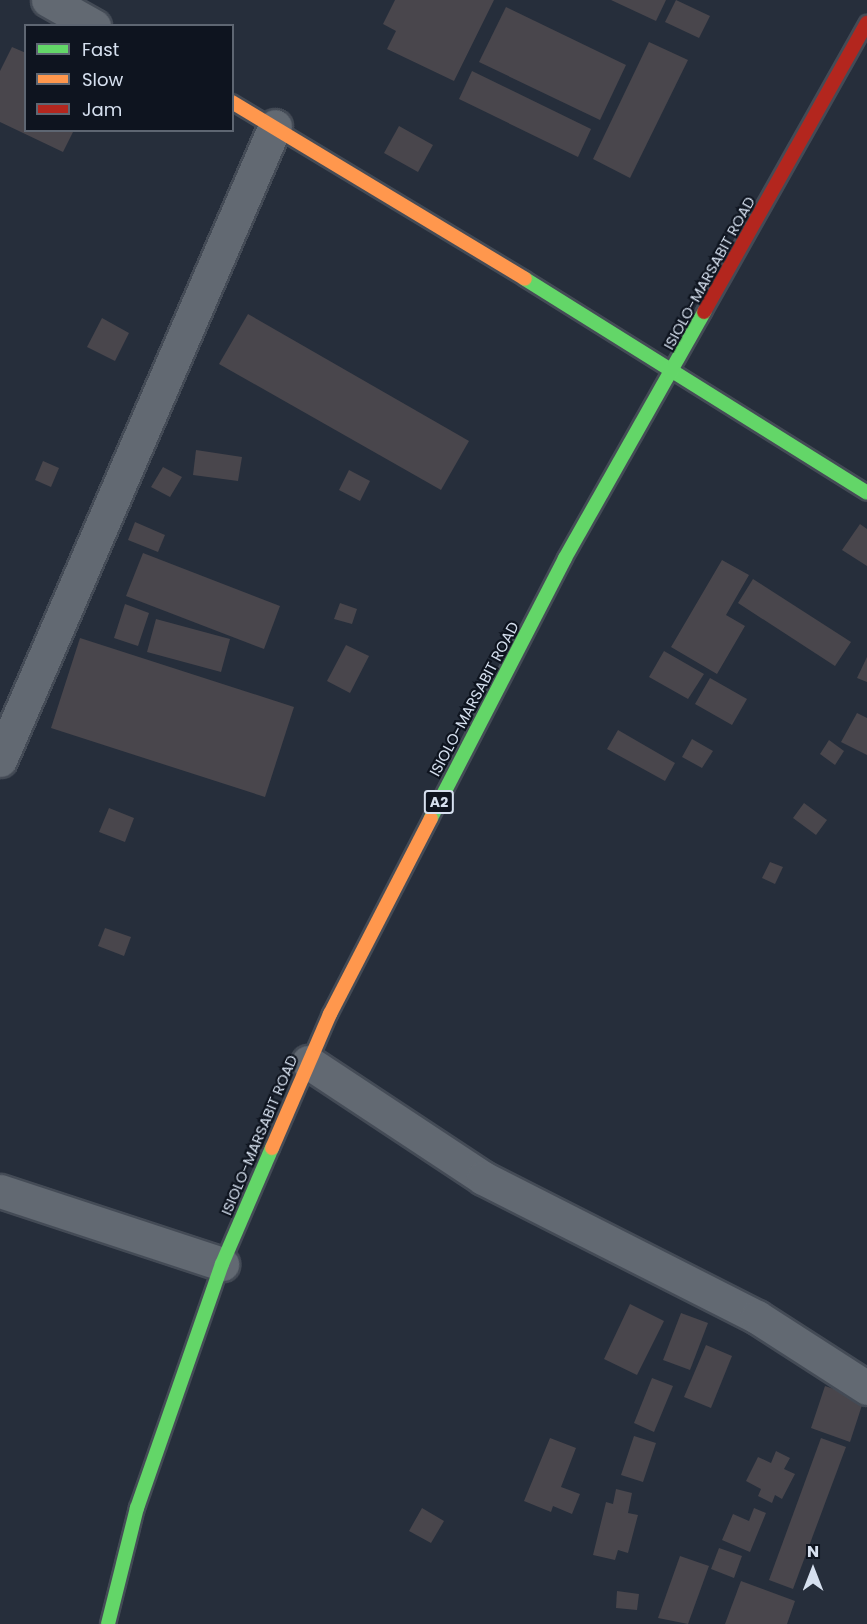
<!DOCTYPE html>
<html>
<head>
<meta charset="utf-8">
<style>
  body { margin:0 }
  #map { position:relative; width:867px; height:1624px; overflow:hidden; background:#262e3b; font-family:Poppins,sans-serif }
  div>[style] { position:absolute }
  .building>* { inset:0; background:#49464c }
  .roads { filter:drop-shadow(2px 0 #444b56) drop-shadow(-2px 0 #444b56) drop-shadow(0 2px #444b56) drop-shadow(0 -2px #444b56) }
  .street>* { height:33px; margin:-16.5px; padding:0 16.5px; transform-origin:16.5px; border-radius:16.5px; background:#626972 }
  .fast>* { height:14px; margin:-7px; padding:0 7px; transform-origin:7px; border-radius:7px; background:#63d668 }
  .slow>* { height:14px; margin:-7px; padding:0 7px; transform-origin:7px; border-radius:7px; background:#ff974d }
  .jam>* { height:14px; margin:-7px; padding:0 7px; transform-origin:7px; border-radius:7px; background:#b3261e }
  span { translate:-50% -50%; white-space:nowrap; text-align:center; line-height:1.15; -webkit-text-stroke:4.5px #0e141f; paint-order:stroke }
  .shield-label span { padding:2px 4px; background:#0e141f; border:2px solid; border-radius:4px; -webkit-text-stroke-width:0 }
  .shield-label { font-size:14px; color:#d6e0ef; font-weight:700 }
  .street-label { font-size:15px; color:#d6e0ef }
  .legend { position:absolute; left:24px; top:24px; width:210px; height:108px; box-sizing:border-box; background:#0e141f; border:2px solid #5e6672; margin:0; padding:8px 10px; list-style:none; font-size:18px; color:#d6e0ef }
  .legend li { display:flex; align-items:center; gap:12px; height:30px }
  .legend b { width:30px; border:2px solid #5e6672 }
  .north { position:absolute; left:783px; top:1540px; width:60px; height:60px; -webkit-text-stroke:4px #0e141f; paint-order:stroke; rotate:0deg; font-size:16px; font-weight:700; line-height:24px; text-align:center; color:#d6e0ef }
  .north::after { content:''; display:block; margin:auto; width:21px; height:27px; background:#d6e0ef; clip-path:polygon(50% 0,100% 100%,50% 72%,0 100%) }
</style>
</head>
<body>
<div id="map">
  <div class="building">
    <div style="clip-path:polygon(395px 0,494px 0,454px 81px,387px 49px,396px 31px,383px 24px)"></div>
    <div style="clip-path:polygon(611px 0,666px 0,656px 21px)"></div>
    <div style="clip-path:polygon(676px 0,710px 16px,699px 38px,665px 22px)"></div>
    <div style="clip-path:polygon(506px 7px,626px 65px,600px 120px,479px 62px)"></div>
    <div style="clip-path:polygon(649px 42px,688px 60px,630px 178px,593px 159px)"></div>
    <div style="clip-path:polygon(12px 47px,26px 53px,26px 130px,74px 130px,63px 152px,0 122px,0 71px)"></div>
    <div style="clip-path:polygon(472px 71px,591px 129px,578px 157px,459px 99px)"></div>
    <div style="clip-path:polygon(399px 126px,433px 145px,418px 172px,384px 153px)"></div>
    <div style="clip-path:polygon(248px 314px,469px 441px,441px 490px,219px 364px)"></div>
    <div style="clip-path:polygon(102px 318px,129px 333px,115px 361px,87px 347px)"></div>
    <div style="clip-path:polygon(196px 450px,242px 457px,238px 481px,193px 475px)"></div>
    <div style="clip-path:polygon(43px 461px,59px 468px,51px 487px,35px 480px)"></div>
    <div style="clip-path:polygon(163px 467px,182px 477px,170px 497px,151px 487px)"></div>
    <div style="clip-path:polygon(349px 470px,370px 481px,360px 501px,339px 490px)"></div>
    <div style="clip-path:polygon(135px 522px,165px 535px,158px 552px,128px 540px)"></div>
    <div style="clip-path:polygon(860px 524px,867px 529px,867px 566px,842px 550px)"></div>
    <div style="clip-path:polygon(143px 553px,280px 606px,264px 649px,126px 596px)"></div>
    <div style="clip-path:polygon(722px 560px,749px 575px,726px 615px,745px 626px,717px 674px,671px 647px)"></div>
    <div style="clip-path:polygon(753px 579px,851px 642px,835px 666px,738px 603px)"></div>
    <div style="clip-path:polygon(340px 603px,357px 609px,352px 624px,334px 619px)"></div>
    <div style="clip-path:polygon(125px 604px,149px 613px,138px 646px,114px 638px)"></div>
    <div style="clip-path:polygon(156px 619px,230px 639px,221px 672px,147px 652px)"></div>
    <div style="clip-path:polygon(80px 638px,294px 707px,265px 797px,51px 728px)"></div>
    <div style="clip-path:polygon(346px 645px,369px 656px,350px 693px,327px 681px)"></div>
    <div style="clip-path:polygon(664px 651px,704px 674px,688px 699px,649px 677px)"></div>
    <div style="clip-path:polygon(867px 657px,867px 682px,857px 678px)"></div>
    <div style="clip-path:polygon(710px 678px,747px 699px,732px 725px,695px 704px)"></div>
    <div style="clip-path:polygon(857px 713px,867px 718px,867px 755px,841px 742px)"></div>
    <div style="clip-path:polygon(618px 730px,675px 763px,665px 781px,607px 749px)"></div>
    <div style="clip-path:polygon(692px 739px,713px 751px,702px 768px,682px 757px)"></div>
    <div style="clip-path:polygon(829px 740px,844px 751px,835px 765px,820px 754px)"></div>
    <div style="clip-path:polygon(804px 803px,827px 820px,816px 835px,793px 818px)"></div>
    <div style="clip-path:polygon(109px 808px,134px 818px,125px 842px,99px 832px)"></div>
    <div style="clip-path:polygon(770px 862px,783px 867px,775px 884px,762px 878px)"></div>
    <div style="clip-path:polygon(105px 928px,131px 937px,124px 956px,98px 946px)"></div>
    <div style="clip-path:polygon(630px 1304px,664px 1321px,637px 1375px,604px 1359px)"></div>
    <div style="clip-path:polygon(681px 1313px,708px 1323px,690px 1370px,663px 1360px)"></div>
    <div style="clip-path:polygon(706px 1345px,732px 1356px,711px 1408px,684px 1397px)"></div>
    <div style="clip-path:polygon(652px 1378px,673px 1386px,654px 1432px,634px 1423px)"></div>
    <div style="clip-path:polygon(825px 1386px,864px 1399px,850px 1442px,811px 1428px)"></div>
    <div style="clip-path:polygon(634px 1436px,656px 1443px,643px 1482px,621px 1475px)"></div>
    <div style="clip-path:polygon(550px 1438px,576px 1448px,561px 1487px,580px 1494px,572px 1514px,553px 1506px,551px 1512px,524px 1501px)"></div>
    <div style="clip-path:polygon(821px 1438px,846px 1447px,793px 1589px,769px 1580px)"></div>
    <div style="clip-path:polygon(776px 1451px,790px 1458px,784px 1469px,795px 1474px,782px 1499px,775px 1495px,772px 1503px,758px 1496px,761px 1489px,746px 1481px,758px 1457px,771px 1463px)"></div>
    <div style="clip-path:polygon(616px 1489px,632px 1493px,628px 1513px,638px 1515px,628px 1553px,618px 1550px,615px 1560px,593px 1555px,606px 1502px,613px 1504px)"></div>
    <div style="clip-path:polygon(422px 1508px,444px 1521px,431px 1543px,409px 1531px)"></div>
    <div style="clip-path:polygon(754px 1508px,766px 1513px,750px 1552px,722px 1540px,733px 1514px,749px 1521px)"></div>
    <div style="clip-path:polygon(719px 1548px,742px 1556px,734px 1578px,711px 1569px)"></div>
    <div style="clip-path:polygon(680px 1556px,709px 1566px,688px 1624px,658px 1618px)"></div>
    <div style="clip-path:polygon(741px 1581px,795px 1601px,787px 1624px,725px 1624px)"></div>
    <div style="clip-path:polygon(617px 1591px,639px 1594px,637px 1610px,616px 1608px)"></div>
  </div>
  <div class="roads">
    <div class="street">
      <div style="left:48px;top:0;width:53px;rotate:29.5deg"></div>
      <div style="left:0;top:760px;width:691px;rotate:-66.55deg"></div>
      <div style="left:308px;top:1062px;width:210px;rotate:33.5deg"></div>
      <div style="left:483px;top:1178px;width:307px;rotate:26.9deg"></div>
      <div style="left:757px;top:1317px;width:131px;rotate:32.8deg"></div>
      <div style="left:0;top:1191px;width:234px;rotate:18.2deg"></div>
    </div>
    <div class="fast">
      <div style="left:525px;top:279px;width:403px;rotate:32deg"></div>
      <div style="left:431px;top:818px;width:292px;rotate:-62.7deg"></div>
      <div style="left:565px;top:558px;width:283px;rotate:-60.5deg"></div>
      <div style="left:108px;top:1624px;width:120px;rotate:-76deg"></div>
      <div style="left:137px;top:1508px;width:258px;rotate:-70.8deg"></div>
      <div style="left:222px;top:1264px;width:126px;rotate:-66.7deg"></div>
    </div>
    <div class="slow">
      <div style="left:232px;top:102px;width:342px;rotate:31.1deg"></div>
      <div style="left:272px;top:1148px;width:146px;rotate:-66.6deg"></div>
      <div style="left:330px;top:1014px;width:220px;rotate:-62.7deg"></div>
    </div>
    <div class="jam">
      <div style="left:704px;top:312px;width:332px;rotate:-60.6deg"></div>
    </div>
  </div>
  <div class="shield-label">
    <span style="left:439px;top:802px">A2</span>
  </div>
  <div class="street-label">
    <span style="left:709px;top:273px;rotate:-61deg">ISIOLO-MARSABIT ROAD</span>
    <span style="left:474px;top:699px;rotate:-62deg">ISIOLO-MARSABIT ROAD</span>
    <span style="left:259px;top:1135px;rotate:-67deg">ISIOLO-MARSABIT ROAD</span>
  </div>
  <ul class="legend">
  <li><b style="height:8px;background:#63d668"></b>Fast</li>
  <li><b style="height:8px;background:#ff974d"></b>Slow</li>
  <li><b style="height:8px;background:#b3261e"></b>Jam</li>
  </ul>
  <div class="north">N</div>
</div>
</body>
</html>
